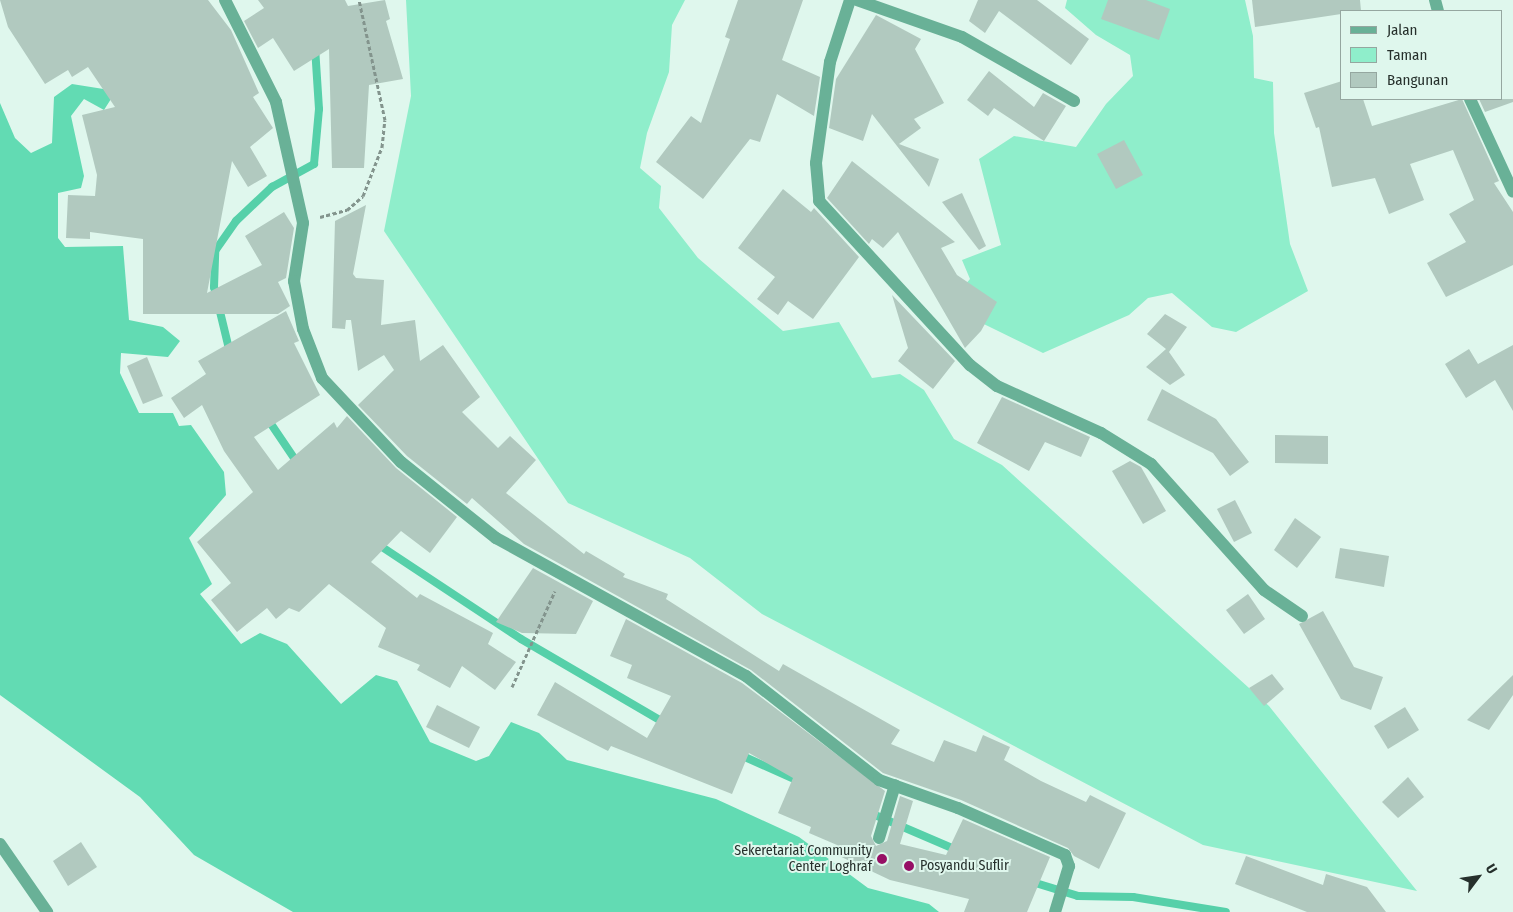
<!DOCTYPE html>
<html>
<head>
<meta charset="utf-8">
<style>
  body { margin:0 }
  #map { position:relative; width:1513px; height:912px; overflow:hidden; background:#dff7ed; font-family:"Fira Sans Condensed",sans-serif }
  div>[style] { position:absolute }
  .green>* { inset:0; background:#8feecb }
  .forest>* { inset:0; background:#62dbb3 }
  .stream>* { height:8px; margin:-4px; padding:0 4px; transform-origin:4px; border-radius:4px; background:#56d0a9 }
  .building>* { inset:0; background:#b1c9bf }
  .path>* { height:3px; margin-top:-1.5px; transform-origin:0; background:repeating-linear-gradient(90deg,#83948d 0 4px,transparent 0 6.5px) }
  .street>* { height:12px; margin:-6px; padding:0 6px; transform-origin:6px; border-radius:6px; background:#69b197 }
  .dots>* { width:14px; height:14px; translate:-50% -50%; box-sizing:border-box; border:2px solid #dff7ed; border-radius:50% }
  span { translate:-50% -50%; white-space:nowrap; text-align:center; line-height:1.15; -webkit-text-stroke:4px #dff7ed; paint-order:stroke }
  .poi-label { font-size:14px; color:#26302c }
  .right { translate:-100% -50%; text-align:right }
  .left { translate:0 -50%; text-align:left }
  .legend { position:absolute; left:1340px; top:10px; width:162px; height:90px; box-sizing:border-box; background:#dff7ed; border:1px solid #95a7a0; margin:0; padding:6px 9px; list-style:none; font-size:15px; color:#26302c }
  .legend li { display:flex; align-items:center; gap:10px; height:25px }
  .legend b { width:25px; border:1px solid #95a7a0 }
  .north { position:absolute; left:1453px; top:852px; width:50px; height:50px; -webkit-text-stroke:4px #dff7ed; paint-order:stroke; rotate:59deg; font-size:14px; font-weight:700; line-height:20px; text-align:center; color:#26302c }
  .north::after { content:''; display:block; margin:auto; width:18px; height:22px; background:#26302c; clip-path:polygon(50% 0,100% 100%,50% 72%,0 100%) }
</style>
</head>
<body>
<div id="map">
  <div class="green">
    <div style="clip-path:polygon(406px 0,685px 0,672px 25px,669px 72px,647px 133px,640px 168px,661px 186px,659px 208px,698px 258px,783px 331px,839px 322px,872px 378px,900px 374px,924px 390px,954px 439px,1002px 465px,1269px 706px,1417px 891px,1203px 845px,762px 614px,690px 558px,568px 503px,384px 231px,411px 96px)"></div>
    <div style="clip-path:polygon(1067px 0,1245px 0,1253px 36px,1254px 78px,1273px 82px,1274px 133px,1290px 244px,1308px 291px,1236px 332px,1212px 327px,1172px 293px,1148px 298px,1129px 315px,1043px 353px,947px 306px,970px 279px,962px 260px,1001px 245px,979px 159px,1014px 136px,1076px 147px,1106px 104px,1133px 76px,1130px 55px,1096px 35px,1065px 8px)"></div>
  </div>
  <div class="forest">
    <div style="clip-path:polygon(72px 84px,116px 91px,104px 110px,84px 99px,71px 116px,84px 176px,81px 188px,58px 193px,58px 238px,65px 247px,123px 246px,129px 320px,163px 327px,180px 341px,168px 357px,121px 353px,120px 373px,139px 413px,173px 413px,179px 426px,191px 425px,224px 472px,226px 495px,189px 538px,212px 584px,200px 594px,241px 644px,260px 633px,287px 644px,341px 704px,376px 675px,397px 681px,430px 742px,476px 761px,489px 756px,511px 722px,539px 733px,567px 760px,716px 799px,799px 837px,868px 888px,929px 904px,939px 912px,293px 912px,194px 855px,140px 797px,0 695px,0 103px,15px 138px,31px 153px,52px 143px,54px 97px)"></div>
  </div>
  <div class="stream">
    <div style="left:230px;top:353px;width:68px;rotate:-103.6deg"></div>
    <div style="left:214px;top:287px;width:36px;rotate:-88deg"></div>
    <div style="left:215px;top:251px;width:37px;rotate:-55deg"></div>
    <div style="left:236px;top:221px;width:50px;rotate:-43.4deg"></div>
    <div style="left:272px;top:187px;width:48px;rotate:-28.7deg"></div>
    <div style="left:314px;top:164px;width:55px;rotate:-84.8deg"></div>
    <div style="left:319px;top:109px;width:62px;rotate:-93.7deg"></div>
    <div style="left:267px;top:418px;width:55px;rotate:56deg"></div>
    <div style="left:376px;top:543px;width:174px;rotate:33.5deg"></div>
    <div style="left:521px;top:639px;width:167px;rotate:30.3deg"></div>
    <div style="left:738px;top:754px;width:69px;rotate:24deg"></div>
    <div style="left:868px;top:812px;width:99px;rotate:23.2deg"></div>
    <div style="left:1029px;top:881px;width:51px;rotate:17deg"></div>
    <div style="left:1078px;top:896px;width:55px;rotate:1deg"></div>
    <div style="left:1133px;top:897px;width:94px;rotate:9.2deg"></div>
  </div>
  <div class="building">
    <div style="clip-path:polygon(0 0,208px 0,231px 30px,259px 93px,253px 97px,273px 128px,250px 147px,267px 176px,248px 187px,232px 161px,207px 293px,262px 265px,245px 236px,284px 212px,294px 228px,286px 278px,278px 282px,290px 306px,278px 314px,143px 314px,143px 239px,90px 232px,90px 239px,66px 238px,68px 195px,95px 196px,97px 175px,82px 115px,115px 107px,88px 67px,72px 77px,68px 70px,45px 84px,8px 27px)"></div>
    <div style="clip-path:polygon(258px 0,345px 0,348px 6px,385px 0,390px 19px,386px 21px,403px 79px,369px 85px,364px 168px,332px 168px,329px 49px,294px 71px,273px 38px,258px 48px,244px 21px,264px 8px)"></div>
    <div style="clip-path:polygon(738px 0,803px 0,782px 60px,820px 77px,814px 116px,777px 94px,760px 142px,750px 139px,703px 199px,656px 162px,691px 116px,701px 123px,730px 39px,725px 37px)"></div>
    <div style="clip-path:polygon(978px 0,1037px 0,1089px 39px,1071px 65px,999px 11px,985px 33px,969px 21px)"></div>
    <div style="clip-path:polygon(1108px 0,1146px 0,1170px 9px,1159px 40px,1101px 19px)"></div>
    <div style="clip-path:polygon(1252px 0,1360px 0,1361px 11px,1255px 27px)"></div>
    <div style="clip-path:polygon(876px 15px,921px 39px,915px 49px,944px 103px,914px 119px,921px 128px,899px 144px,939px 159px,929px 187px,872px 114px,863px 141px,829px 128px,836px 79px)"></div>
    <div style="clip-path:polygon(989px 71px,1034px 107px,1043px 93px,1066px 106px,1044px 141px,994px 108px,988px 116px,967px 100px)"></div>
    <div style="clip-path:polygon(1342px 81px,1342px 99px,1363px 99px,1372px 126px,1462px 99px,1499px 181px,1494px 183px,1513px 212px,1513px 265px,1446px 297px,1427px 263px,1466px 242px,1449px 214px,1474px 200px,1453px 150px,1410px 164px,1424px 200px,1389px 214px,1375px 178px,1332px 187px,1319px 127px,1316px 128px,1304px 93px)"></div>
    <div style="clip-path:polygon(1479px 99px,1513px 99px,1513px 102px,1485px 112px)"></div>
    <div style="clip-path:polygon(1124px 140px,1143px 175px,1116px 189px,1097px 154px)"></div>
    <div style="clip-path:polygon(852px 161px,955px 242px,941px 248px,957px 275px,997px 302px,981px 331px,965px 348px,898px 232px,883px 248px,872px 239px,869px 244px,827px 198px)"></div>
    <div style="clip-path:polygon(783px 189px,811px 212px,814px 208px,859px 257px,813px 319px,788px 301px,778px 315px,757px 299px,775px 277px,738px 248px)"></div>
    <div style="clip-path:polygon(962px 193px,986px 246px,979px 250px,942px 202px)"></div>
    <div style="clip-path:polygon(366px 205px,353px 274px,356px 278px,384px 280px,381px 325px,415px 320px,420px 361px,443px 345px,480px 397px,462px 412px,498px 448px,510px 436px,536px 460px,506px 493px,584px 554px,586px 551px,625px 574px,623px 577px,668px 594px,666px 599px,779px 671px,783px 664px,900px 730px,891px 744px,934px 762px,944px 740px,976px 752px,983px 735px,1010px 747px,1004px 760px,1041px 781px,1086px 802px,1090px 795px,1126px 813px,1099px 869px,1074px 856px,1068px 848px,961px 800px,883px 773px,751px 670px,524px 544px,472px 498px,467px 504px,407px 456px,358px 405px,394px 370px,384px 355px,358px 371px,351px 320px,346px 320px,345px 329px,332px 328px,335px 221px)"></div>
    <div style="clip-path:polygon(892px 295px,955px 361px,933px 389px,898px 361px,908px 348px)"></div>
    <div style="clip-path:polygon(286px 311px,299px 341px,294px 343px,320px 395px,254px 437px,278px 470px,334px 422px,337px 428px,347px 416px,396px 468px,457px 517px,430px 553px,401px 531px,371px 562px,417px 598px,420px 594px,493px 633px,488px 644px,516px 662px,495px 690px,462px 666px,450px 688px,417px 670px,420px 665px,378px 647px,386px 628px,329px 584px,299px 612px,289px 608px,276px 619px,267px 608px,237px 632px,211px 600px,231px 583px,197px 542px,253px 492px,224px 451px,202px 405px,184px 418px,171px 398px,206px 374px,198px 361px)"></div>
    <div style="clip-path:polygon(1165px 314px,1187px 327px,1169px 352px,1185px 375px,1170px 385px,1146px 367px,1166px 349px,1147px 334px)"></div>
    <div style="clip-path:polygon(1513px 345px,1513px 411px,1495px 380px,1466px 398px,1445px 364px,1469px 349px,1478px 364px)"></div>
    <div style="clip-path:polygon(147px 357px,163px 396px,143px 404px,127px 366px)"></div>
    <div style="clip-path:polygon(1162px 389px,1216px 419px,1249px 462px,1230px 476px,1213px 453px,1147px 420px)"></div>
    <div style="clip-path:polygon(1002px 397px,1090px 437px,1081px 457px,1045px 442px,1029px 471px,977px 443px)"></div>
    <div style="clip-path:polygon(1275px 435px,1328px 436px,1328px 464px,1275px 463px)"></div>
    <div style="clip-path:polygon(1130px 461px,1141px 467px,1166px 511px,1143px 524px,1112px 471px)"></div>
    <div style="clip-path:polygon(1235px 500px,1252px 533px,1234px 542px,1217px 509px)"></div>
    <div style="clip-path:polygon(1295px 518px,1321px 537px,1297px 568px,1274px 550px)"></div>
    <div style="clip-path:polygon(1340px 548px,1389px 556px,1384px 587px,1335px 578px)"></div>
    <div style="clip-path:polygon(533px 568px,593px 601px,576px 634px,522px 633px,496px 622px)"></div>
    <div style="clip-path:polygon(1248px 594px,1265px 619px,1244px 634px,1226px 610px)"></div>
    <div style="clip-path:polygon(1323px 611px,1354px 667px,1383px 677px,1371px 710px,1341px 699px,1299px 624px)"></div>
    <div style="clip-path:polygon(626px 619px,742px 683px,885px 791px,871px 836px,876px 846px,887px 841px,900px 796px,913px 801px,900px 844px,946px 855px,963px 819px,1050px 857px,1027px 912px,964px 912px,969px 899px,890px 880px,833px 853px,837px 845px,809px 833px,811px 827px,778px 813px,793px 778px,749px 753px,732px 794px,611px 746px,608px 751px,537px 715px,555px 682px,647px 738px,671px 696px,627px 678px,632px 665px,610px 656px)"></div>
    <div style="clip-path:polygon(1272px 674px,1284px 689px,1264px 706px,1249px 688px)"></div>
    <div style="clip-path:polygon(1513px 675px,1513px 695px,1489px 730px,1467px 720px)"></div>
    <div style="clip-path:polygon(437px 705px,480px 727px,469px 748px,426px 727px)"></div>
    <div style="clip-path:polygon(1405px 707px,1419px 730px,1388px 749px,1374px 726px)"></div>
    <div style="clip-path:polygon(1408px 777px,1424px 797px,1398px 818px,1382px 802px)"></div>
    <div style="clip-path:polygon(81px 842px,97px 867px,68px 886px,53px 861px)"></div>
    <div style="clip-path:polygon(1246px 856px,1323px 885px,1326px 874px,1367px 887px,1386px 912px,1307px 912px,1235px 884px)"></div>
  </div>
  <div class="path">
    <div style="left:320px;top:217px;width:28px;rotate:-15deg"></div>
    <div style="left:347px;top:210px;width:21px;rotate:-41deg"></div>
    <div style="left:363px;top:196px;width:53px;rotate:-68.8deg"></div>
    <div style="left:382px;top:147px;width:27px;rotate:-84deg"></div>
    <div style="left:385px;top:120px;width:123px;rotate:-102.2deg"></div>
    <div style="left:512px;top:687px;width:105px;rotate:-65.9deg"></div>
  </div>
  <div class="street">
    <div style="left:225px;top:0;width:114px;rotate:63.4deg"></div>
    <div style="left:276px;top:102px;width:124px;rotate:77.4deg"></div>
    <div style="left:303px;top:223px;width:59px;rotate:98.8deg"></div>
    <div style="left:294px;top:281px;width:49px;rotate:79.4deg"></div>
    <div style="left:303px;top:329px;width:53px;rotate:68.8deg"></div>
    <div style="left:322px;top:378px;width:115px;rotate:46.8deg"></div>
    <div style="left:401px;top:462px;width:122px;rotate:38.7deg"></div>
    <div style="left:496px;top:538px;width:286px;rotate:28.9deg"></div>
    <div style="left:746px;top:676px;width:169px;rotate:38deg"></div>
    <div style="left:879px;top:780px;width:84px;rotate:19.5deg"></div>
    <div style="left:958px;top:808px;width:117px;rotate:23.7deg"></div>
    <div style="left:1065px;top:855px;width:12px;rotate:70deg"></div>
    <div style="left:1069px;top:866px;width:48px;rotate:106.9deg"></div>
    <div style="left:850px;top:0;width:65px;rotate:107.9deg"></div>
    <div style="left:830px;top:62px;width:102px;rotate:97.9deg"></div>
    <div style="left:816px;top:163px;width:38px;rotate:85deg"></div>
    <div style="left:819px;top:201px;width:223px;rotate:47.4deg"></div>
    <div style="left:970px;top:365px;width:34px;rotate:38deg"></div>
    <div style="left:997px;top:386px;width:114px;rotate:24.3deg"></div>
    <div style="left:1101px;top:433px;width:59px;rotate:31.8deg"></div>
    <div style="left:1151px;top:464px;width:169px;rotate:48.1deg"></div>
    <div style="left:1264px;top:590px;width:46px;rotate:34.4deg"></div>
    <div style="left:857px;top:0;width:111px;rotate:19.4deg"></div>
    <div style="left:962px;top:37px;width:129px;rotate:29.7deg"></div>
    <div style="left:1435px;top:0;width:11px;rotate:75deg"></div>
    <div style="left:1470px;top:99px;width:102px;rotate:65.2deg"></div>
    <div style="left:879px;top:838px;width:55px;rotate:-73.2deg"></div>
    <div style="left:0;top:844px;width:83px;rotate:55.3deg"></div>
  </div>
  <div class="dots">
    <div style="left:882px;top:859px;background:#960f65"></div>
    <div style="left:909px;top:866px;background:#960f65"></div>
  </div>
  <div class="poi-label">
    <span class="right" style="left:872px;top:859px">Sekeretariat Community<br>Center Loghraf</span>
    <span class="left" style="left:920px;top:866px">Posyandu Suflir</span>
  </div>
  <ul class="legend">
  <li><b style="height:6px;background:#69b197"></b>Jalan</li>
  <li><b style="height:14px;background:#8feecb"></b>Taman</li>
  <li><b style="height:14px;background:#b1c9bf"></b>Bangunan</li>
  </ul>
  <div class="north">U</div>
</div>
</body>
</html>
